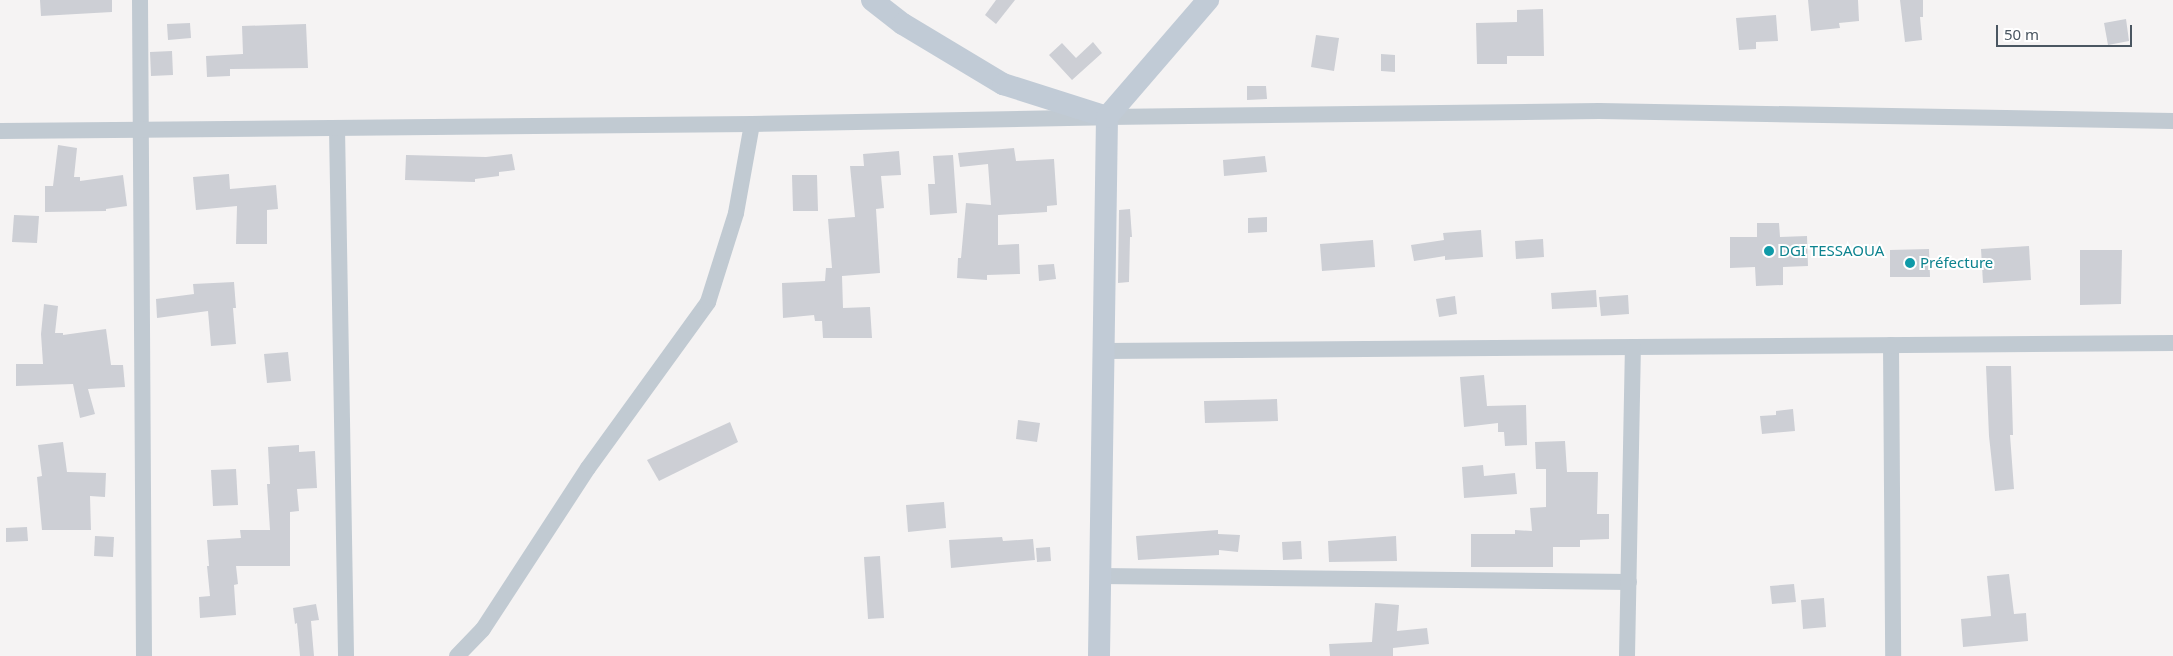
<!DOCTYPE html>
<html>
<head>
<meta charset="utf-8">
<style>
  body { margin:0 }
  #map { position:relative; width:2173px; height:656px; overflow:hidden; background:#f5f3f3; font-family:"Noto Sans",sans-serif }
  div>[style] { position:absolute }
  .building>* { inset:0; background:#cdcfd5 }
  .street>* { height:16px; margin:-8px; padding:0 8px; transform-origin:8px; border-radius:8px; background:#c1cad2 }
  .secondary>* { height:22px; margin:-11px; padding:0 11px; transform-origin:11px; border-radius:11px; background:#c1cbd6 }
  .dots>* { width:14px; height:14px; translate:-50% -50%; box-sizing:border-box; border:2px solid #fff; border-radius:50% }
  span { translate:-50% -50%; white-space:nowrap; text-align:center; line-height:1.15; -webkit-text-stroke:4px #fff; paint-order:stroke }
  .culture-label { font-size:15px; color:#0d838f }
  .left { translate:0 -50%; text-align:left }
  .scale { position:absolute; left:1996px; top:25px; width:136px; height:22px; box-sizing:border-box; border:2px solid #4a5661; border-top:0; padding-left:6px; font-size:15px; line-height:18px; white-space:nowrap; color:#4a5661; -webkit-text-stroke:4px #fff; paint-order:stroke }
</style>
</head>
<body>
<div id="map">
  <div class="building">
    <div style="clip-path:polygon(40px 0,112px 0,112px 12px,41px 16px)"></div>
    <div style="clip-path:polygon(996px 0,1015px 0,996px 24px,985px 15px)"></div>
    <div style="clip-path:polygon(1808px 0,1858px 0,1859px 21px,1839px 23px,1840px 28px,1811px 31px)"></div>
    <div style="clip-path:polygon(1900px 0,1923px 0,1923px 17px,1920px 17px,1922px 40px,1905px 42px)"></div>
    <div style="clip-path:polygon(1543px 9px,1544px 56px,1507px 56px,1507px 64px,1477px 64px,1476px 23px,1517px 22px,1517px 10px)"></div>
    <div style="clip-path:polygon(1776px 15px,1778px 41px,1756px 42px,1756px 49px,1739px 50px,1736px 18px)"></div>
    <div style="clip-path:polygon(2126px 19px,2129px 41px,2108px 45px,2104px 23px)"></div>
    <div style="clip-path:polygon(190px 23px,191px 38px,168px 40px,167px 24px)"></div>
    <div style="clip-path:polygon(306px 24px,308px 68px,230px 69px,230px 76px,207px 77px,206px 56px,243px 54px,242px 26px)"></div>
    <div style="clip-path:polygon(1316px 35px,1339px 38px,1334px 71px,1311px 67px)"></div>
    <div style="clip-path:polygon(1093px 42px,1102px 53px,1072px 80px,1049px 55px,1062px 43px,1076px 58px)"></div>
    <div style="clip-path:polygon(172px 51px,173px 75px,151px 76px,150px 52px)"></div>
    <div style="clip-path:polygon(1381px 54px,1395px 55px,1395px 72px,1381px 71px)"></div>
    <div style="clip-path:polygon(1247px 86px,1266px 86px,1267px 99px,1247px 100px)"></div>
    <div style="clip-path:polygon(58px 145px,77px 148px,74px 177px,80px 177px,80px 181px,123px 175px,127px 206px,106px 209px,106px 211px,45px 212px,45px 186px,53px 186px)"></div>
    <div style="clip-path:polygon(1014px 148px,1016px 161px,1054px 159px,1057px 205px,1047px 206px,1047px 212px,998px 215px,998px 245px,1019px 244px,1020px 274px,987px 275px,987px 280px,957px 278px,958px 258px,961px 258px,966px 203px,991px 205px,988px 164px,960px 167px,958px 153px)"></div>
    <div style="clip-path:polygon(899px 151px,901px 175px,881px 176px,884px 208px,876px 209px,880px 273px,842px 276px,843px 308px,870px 307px,872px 338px,823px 338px,822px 321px,815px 321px,814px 315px,783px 318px,782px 283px,825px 281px,826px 268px,832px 268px,828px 219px,855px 217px,850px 166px,864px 166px,863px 154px)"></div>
    <div style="clip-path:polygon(512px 154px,515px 170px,499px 172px,499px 176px,475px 179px,475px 182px,405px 180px,406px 155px,486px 157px)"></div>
    <div style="clip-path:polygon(953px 155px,957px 213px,930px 215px,928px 184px,935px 184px,933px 156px)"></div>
    <div style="clip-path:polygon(1265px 156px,1267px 172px,1224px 176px,1223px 160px)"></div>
    <div style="clip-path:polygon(229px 174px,230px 189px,276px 185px,278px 209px,267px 210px,267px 244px,236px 244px,237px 206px,196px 210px,193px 177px)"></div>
    <div style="clip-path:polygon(792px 175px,817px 175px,818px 211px,793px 211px)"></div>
    <div style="clip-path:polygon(1130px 209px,1132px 237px,1130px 237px,1129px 282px,1118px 283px,1119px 210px)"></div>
    <div style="clip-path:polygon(14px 215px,39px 216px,37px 243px,12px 242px)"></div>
    <div style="clip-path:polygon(1267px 217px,1267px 232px,1248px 233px,1248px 218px)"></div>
    <div style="clip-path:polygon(1757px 223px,1779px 223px,1780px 237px,1807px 236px,1808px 266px,1783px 267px,1783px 285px,1756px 286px,1755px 267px,1730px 268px,1730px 237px,1757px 237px)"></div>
    <div style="clip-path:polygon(1481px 230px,1483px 257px,1445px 260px,1445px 256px,1414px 261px,1411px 245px,1444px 240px,1443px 233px)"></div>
    <div style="clip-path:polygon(1543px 239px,1544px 257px,1516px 259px,1515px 241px)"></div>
    <div style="clip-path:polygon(1373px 240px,1375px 267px,1322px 271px,1320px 244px)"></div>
    <div style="clip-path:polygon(2029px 246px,2031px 280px,1983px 283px,1981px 249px)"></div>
    <div style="clip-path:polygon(1929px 249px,1930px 277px,1890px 277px,1890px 250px)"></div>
    <div style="clip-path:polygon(2080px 250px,2122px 250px,2121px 304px,2080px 305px)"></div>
    <div style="clip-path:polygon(1054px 264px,1056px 279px,1039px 281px,1038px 265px)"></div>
    <div style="clip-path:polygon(234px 282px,236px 308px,233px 308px,236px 344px,211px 346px,208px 311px,157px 318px,156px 299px,194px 294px,193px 284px)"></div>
    <div style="clip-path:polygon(1596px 290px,1597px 307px,1552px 309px,1551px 293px)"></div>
    <div style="clip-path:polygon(1628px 295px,1629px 314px,1601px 316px,1599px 297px)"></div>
    <div style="clip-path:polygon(1455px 296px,1457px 314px,1439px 317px,1436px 299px)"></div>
    <div style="clip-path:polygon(44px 304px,58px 306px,55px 333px,63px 333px,63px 335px,106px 329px,111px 365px,123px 365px,125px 387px,88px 389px,95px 414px,80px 418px,73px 384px,16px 386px,16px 364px,43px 364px,41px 334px)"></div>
    <div style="clip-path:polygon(288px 352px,291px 381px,267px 383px,264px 354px)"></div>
    <div style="clip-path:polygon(1986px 366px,2011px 366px,2013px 435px,2010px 435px,2014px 489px,1995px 491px,1989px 436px)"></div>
    <div style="clip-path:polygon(1484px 375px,1487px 406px,1526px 405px,1527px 445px,1505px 446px,1504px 432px,1498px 432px,1498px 423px,1464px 427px,1460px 377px)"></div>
    <div style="clip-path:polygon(1277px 399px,1278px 421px,1205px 423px,1204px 401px)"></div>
    <div style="clip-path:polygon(1793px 409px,1795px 431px,1762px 434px,1760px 416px,1776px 415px,1776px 411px)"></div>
    <div style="clip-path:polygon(1018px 420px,1040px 423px,1037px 442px,1016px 439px)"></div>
    <div style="clip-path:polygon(730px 422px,738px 442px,659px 481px,647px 460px)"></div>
    <div style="clip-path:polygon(1565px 441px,1567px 472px,1598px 472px,1597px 514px,1609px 514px,1609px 539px,1580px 540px,1580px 547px,1553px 547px,1553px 567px,1471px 567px,1471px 534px,1515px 534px,1515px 530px,1532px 531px,1530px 508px,1546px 507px,1546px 469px,1536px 469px,1535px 442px)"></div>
    <div style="clip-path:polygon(63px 442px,67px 472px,106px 473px,105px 497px,90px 496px,91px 530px,42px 530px,37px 477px,42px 476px,38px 445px)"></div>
    <div style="clip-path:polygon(299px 445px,299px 452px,315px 451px,317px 488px,297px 489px,299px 511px,290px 512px,290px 566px,236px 566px,238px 584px,234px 585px,236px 615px,200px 618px,199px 597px,210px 596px,207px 566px,209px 566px,207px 540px,241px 538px,240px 530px,270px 530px,267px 484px,270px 484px,268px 447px)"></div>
    <div style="clip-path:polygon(1483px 465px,1484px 476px,1515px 473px,1517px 494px,1464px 498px,1462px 467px)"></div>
    <div style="clip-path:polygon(236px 469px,238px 505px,213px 506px,211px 470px)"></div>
    <div style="clip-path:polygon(944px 502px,946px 528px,908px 532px,906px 505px)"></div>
    <div style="clip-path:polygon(27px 527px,28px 541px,6px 542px,6px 528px)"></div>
    <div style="clip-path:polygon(1218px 530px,1218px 534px,1240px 535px,1238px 552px,1219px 550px,1219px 555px,1138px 560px,1136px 536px)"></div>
    <div style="clip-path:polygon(95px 536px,114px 537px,113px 557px,94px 556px)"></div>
    <div style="clip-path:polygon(1396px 536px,1397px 561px,1329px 562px,1328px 541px)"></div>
    <div style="clip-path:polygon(1002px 537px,1003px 541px,1033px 539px,1035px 560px,951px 568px,949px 540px)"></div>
    <div style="clip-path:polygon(1301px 541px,1302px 559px,1283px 560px,1282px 542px)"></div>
    <div style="clip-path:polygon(1050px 547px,1051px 561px,1037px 562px,1036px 548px)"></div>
    <div style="clip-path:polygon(880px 556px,884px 618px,868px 619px,864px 557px)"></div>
    <div style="clip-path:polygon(2009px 574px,2014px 614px,2026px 613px,2028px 641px,1963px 647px,1961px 619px,1991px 616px,1987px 576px)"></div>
    <div style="clip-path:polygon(1794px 584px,1796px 602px,1772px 604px,1770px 586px)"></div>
    <div style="clip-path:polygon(1824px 598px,1826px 627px,1803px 629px,1801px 600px)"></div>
    <div style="clip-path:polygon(1375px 603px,1399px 605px,1397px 631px,1427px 628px,1429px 644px,1393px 648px,1393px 656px,1330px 656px,1329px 644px,1372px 642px)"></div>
    <div style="clip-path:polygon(316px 604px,319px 620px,311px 621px,314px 656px,300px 656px,297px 623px,295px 624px,293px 608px)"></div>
  </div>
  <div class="street">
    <div style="left:140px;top:0;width:656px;rotate:89.65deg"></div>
    <div style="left:337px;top:128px;width:528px;rotate:89.02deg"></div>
    <div style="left:0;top:131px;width:752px;rotate:-0.53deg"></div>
    <div style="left:752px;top:124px;width:355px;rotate:-1.1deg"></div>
    <div style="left:1107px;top:117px;width:492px;rotate:-0.7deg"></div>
    <div style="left:1599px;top:111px;width:574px;rotate:1deg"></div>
    <div style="left:1891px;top:345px;width:311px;rotate:89.6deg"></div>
    <div style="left:1104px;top:351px;width:1069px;rotate:-0.43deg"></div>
    <div style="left:1101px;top:576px;width:528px;rotate:0.65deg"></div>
    <div style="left:457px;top:656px;width:37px;rotate:-46deg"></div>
    <div style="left:483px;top:629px;width:192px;rotate:-56.9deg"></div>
    <div style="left:588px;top:468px;width:205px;rotate:-54.1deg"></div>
    <div style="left:708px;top:302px;width:93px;rotate:-72.5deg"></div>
    <div style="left:736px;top:213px;width:90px;rotate:-79.8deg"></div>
    <div style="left:1627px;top:656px;width:309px;rotate:-88.9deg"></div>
  </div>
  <div class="secondary">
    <div style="left:872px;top:0;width:39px;rotate:38deg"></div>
    <div style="left:903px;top:24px;width:117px;rotate:31deg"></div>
    <div style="left:1003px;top:84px;width:109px;rotate:17.6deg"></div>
    <div style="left:1099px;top:656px;width:539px;rotate:-89.15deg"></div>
    <div style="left:1107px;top:117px;width:155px;rotate:-49.2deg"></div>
  </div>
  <div class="dots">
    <div style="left:1769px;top:251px;background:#0f9aa8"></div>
    <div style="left:1910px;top:263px;background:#0f9aa8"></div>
  </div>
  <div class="culture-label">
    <span class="left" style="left:1779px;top:251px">DGI TESSAOUA</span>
    <span class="left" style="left:1920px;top:263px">Préfecture</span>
  </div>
  <div class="scale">50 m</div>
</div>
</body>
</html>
